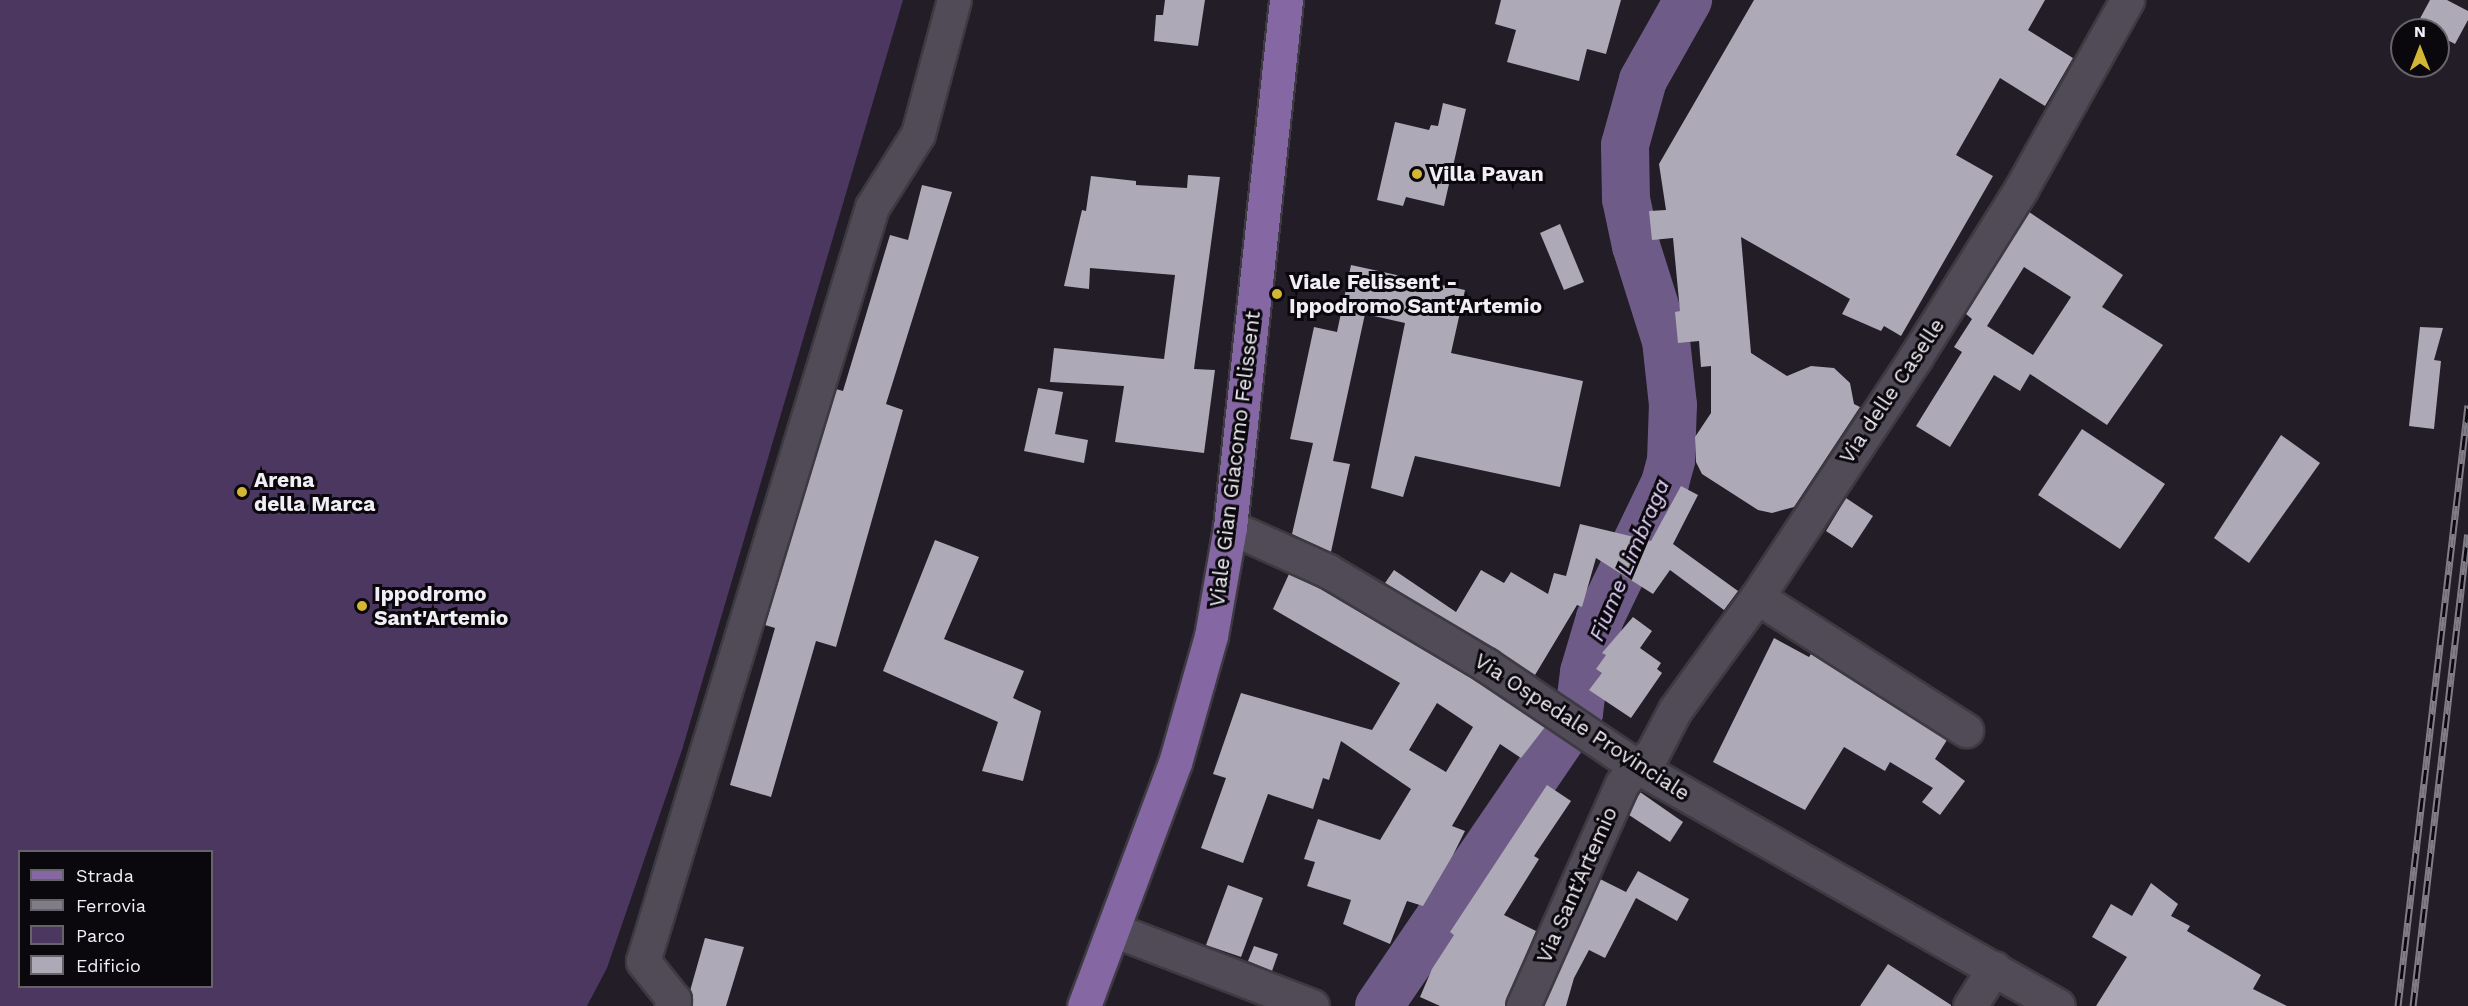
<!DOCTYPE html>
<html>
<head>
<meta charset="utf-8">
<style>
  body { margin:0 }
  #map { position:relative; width:2468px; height:1006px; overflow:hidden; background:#221d27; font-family:"Work Sans",sans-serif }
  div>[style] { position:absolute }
  .green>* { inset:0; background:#4b3760 }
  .river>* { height:48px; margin:-24px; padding:0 24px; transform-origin:24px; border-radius:24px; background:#6f5b87 }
  .building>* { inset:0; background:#aea9b6 }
  .roads { filter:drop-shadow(2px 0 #3e3a42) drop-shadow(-2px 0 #3e3a42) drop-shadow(0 2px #3e3a42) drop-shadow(0 -2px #3e3a42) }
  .minor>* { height:33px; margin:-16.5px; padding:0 16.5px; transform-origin:16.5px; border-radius:16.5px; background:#504b57 }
  .major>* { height:33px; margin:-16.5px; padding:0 16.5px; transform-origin:16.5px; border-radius:16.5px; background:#8467a3 }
  .rail>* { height:7px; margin-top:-3.5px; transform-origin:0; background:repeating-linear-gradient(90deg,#0a080d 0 14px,#817d86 0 28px); box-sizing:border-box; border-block:2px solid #817d86 }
  .dots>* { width:16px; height:16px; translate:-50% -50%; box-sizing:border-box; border:3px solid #0a080d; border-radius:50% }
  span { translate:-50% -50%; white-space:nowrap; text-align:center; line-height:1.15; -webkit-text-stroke:6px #0a080d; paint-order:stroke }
  .poi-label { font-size:21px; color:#f1eef5; font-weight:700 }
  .left { translate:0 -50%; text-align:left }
  .street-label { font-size:21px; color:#f1eef5 }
  .water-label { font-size:22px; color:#e6d4ff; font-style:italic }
  .legend { position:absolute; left:18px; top:850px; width:195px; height:138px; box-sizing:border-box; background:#0a080d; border:2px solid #66646a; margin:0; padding:8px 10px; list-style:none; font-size:18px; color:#f1eef5 }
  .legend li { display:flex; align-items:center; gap:12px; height:30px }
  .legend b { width:30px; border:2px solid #66646a }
  .north { position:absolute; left:2390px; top:18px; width:60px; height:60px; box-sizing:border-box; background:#0a080d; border:2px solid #66646a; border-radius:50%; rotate:0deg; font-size:16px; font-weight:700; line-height:24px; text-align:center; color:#f1eef5 }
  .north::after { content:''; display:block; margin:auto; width:21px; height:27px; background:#d4b635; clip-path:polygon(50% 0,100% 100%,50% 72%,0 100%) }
</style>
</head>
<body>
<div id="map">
  <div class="green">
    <div style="clip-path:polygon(evenodd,0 0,903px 0,682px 750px,607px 968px,587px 1006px,0 1006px,0 0,20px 852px,212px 852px,212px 986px,20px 986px,20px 852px)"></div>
  </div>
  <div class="river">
    <div style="left:1379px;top:1006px;width:355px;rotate:-55.7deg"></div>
    <div style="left:1579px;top:713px;width:41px;rotate:-83deg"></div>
    <div style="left:1584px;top:672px;width:56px;rotate:-73.5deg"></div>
    <div style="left:1600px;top:618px;width:150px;rotate:-64.3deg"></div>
    <div style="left:1665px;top:483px;width:23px;rotate:-75deg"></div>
    <div style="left:1671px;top:461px;width:56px;rotate:-88deg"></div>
    <div style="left:1673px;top:405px;width:64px;rotate:-96.2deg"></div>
    <div style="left:1666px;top:341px;width:100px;rotate:-107.5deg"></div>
    <div style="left:1636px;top:246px;width:48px;rotate:-102deg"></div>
    <div style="left:1626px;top:199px;width:54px;rotate:-91.1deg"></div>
    <div style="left:1625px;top:145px;width:67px;rotate:-74.5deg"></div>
    <div style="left:1643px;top:80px;width:92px;rotate:-60.6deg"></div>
  </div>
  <div class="building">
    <div style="clip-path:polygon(1165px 0,1205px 0,1198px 46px,1154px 41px,1156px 15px,1163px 15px)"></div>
    <div style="clip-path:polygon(1501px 0,1621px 0,1606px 54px,1587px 49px,1579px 81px,1507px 62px,1516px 30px,1495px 24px)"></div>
    <div style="clip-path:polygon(1754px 0,2045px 0,2028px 30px,2073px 58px,2045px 106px,2000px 78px,1956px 155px,1993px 176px,1901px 336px,1884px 326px,1881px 331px,1842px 314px,1850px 299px,1741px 237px,1751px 353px,1787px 376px,1811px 366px,1834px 368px,1850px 383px,1854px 404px,1860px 407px,1794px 507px,1772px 513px,1758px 510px,1702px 474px,1696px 462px,1695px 437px,1711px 413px,1711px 366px,1701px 367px,1699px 341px,1678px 343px,1675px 312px,1680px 311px,1673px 238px,1652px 240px,1649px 211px,1666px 210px,1659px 164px)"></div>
    <div style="clip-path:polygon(2430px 0,2447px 0,2468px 11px,2468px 20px,2455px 44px,2438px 35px,2438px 30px,2417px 24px)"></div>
    <div style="clip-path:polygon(1443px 103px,1466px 109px,1444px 206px,1406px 197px,1403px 206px,1377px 200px,1395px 122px,1429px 130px,1431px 125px,1438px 126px)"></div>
    <div style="clip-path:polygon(1188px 175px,1220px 177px,1194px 369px,1215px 370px,1204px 453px,1115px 442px,1124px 386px,1050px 382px,1054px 348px,1164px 359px,1175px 275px,1090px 268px,1089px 289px,1064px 286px,1082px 210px,1086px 211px,1091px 176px,1136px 181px,1136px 185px,1187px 188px)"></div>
    <div style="clip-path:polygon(922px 185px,952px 192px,886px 404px,903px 410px,836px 647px,816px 641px,771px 797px,730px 785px,775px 628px,765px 625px,836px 389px,843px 391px,890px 235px,908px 240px)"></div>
    <div style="clip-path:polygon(evenodd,2029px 212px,2123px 275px,2102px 307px,2163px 345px,2107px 425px,2030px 374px,2020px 391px,1994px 375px,1950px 447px,1916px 426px,1962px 352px,1954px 347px,1972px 319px,1966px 314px,2029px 212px,2024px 267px,2071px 297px,2033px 355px,1987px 326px,2024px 267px)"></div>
    <div style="clip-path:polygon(1560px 224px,1584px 282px,1564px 290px,1540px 233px)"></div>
    <div style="clip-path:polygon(1351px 265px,1465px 290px,1451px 353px,1583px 381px,1560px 487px,1415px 456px,1403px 497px,1371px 488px,1405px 323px,1365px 314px,1333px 461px,1350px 464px,1331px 552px,1292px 534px,1313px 443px,1290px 439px,1314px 327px,1337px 332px)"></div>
    <div style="clip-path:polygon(2420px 327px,2443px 328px,2434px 360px,2441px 361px,2434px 429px,2409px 426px)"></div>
    <div style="clip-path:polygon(1038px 388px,1063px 392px,1055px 434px,1088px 440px,1084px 463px,1024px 451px)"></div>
    <div style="clip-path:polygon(2082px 429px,2165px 484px,2120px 549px,2038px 495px)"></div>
    <div style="clip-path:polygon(2281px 435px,2320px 463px,2249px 563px,2214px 538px)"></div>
    <div style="clip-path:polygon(1681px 486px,1698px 495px,1673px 544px,1738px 591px,1724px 610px,1670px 570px,1653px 594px,1596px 558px,1582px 607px,1577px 605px,1535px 675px,1385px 583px,1394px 570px,1456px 612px,1481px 570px,1504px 583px,1511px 572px,1548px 594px,1554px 573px,1566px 576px,1580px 524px,1651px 541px)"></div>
    <div style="clip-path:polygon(1846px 498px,1873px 516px,1852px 548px,1826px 531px)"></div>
    <div style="clip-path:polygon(935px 540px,979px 557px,944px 639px,1024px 671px,1013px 698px,1041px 711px,1023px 781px,982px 771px,998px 722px,883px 671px)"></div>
    <div style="clip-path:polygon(evenodd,1289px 574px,1319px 588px,1476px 681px,1545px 727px,1521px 758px,1500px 744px,1452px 826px,1465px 831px,1453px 855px,1423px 906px,1407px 901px,1390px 944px,1343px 924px,1351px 900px,1307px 886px,1315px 862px,1304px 859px,1318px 819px,1380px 840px,1411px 789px,1341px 741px,1329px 780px,1323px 778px,1313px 809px,1268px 794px,1243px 863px,1201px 848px,1226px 778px,1213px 774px,1241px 693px,1372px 730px,1400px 683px,1273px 609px,1289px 574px,1437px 703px,1473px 727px,1446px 772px,1409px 750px,1437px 703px)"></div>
    <div style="clip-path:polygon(1633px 617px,1652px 631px,1640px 648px,1661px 663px,1657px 669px,1662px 673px,1631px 718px,1589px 690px,1602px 673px,1596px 669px,1606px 655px,1602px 653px)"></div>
    <div style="clip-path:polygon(1774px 638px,1809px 657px,1811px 654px,1947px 740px,1935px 759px,1965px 781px,1940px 815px,1922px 802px,1933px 788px,1890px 762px,1885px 771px,1844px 747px,1805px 810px,1713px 762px)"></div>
    <div style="clip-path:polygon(1547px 785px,1571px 801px,1534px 856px,1539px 859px,1504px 915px,1536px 931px,1505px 1006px,1440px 1006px,1420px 997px,1432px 969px,1454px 935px,1450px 932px)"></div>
    <div style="clip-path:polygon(1640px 792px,1683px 822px,1670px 842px,1629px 815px)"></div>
    <div style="clip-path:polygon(1638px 871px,1689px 899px,1677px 921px,1636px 898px,1605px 958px,1589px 950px,1574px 978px,1566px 1006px,1544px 1006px,1600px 879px,1626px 892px)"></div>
    <div style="clip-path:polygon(2151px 883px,2178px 904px,2171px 916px,2190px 926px,2187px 931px,2261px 975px,2253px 989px,2287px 1006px,2096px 1006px,2127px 957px,2092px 937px,2111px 904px,2132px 916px)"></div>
    <div style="clip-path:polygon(1228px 885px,1263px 898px,1241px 957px,1206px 945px)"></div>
    <div style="clip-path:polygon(705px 938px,744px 947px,726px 1006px,691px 1006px,690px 991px)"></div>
    <div style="clip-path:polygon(1254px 946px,1278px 954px,1272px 971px,1248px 961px)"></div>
    <div style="clip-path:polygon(1888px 964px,1951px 1005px,1951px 1006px,1860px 1006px)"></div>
  </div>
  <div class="roads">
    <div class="minor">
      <div style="left:1230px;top:527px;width:107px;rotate:24.2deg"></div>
      <div style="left:1328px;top:571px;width:184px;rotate:30.7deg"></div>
      <div style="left:1486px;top:665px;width:181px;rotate:34deg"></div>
      <div style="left:1636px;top:766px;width:485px;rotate:29.6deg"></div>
      <div style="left:1757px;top:597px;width:248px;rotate:32.5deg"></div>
      <div style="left:1114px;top:930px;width:212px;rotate:21deg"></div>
      <div style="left:671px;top:1006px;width:7px;rotate:-63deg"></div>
      <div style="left:674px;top:1000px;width:50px;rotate:-128.5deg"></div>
      <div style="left:643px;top:961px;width:788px;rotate:-73.11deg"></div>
      <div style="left:872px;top:207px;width:86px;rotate:-57.8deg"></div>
      <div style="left:918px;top:134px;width:139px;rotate:-75deg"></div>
      <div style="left:1523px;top:1006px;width:243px;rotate:-66deg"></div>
      <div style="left:1622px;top:784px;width:23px;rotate:-52deg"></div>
      <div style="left:1636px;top:766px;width:20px;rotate:-37deg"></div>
      <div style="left:1652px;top:754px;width:50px;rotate:-62.4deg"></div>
      <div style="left:1675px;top:710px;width:140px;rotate:-54deg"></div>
      <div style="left:1757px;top:597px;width:287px;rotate:-56.5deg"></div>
      <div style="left:1915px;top:358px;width:199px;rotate:-57.9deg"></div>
      <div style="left:2021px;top:189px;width:217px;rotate:-60.7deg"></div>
      <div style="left:1970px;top:1006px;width:45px;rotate:-57.7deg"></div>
    </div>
    <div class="major">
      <div style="left:1084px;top:1006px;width:259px;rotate:-69.5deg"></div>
      <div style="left:1175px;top:763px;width:132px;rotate:-74.2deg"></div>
      <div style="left:1211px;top:636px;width:111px;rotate:-80.1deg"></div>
      <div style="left:1230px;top:527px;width:530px;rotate:-83.93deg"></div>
    </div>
  </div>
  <div class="rail">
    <div style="left:2398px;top:1006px;width:605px;rotate:-83.36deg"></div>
    <div style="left:2413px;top:1006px;width:475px;rotate:-83.4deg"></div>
  </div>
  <div class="dots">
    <div style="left:1417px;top:174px;background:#d4b635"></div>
    <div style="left:1277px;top:294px;background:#d4b635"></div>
    <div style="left:242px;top:492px;background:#d4b635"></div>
    <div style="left:362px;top:606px;background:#d4b635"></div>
  </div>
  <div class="poi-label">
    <span class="left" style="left:1429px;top:174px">Villa Pavan</span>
    <span class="left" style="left:1289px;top:294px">Viale Felissent -<br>Ippodromo Sant'Artemio</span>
    <span class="left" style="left:254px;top:492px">Arena<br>della Marca</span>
    <span class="left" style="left:374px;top:606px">Ippodromo<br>Sant'Artemio</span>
  </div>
  <div class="street-label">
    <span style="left:1892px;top:391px;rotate:-56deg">Via delle Caselle</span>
    <span style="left:1235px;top:459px;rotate:-83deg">Viale Gian Giacomo Felissent</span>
    <span style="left:1582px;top:727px;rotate:33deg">Via Ospedale Provinciale</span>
    <span style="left:1577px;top:885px;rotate:-66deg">Via Sant'Artemio</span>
  </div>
  <div class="water-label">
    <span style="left:1629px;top:560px;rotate:-67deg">Fiume Limbraga</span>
  </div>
  <ul class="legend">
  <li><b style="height:8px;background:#8467a3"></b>Strada</li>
  <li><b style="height:8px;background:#817d86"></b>Ferrovia</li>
  <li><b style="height:16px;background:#4b3760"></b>Parco</li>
  <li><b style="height:16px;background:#aea9b6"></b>Edificio</li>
  </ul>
  <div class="north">N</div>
</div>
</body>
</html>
